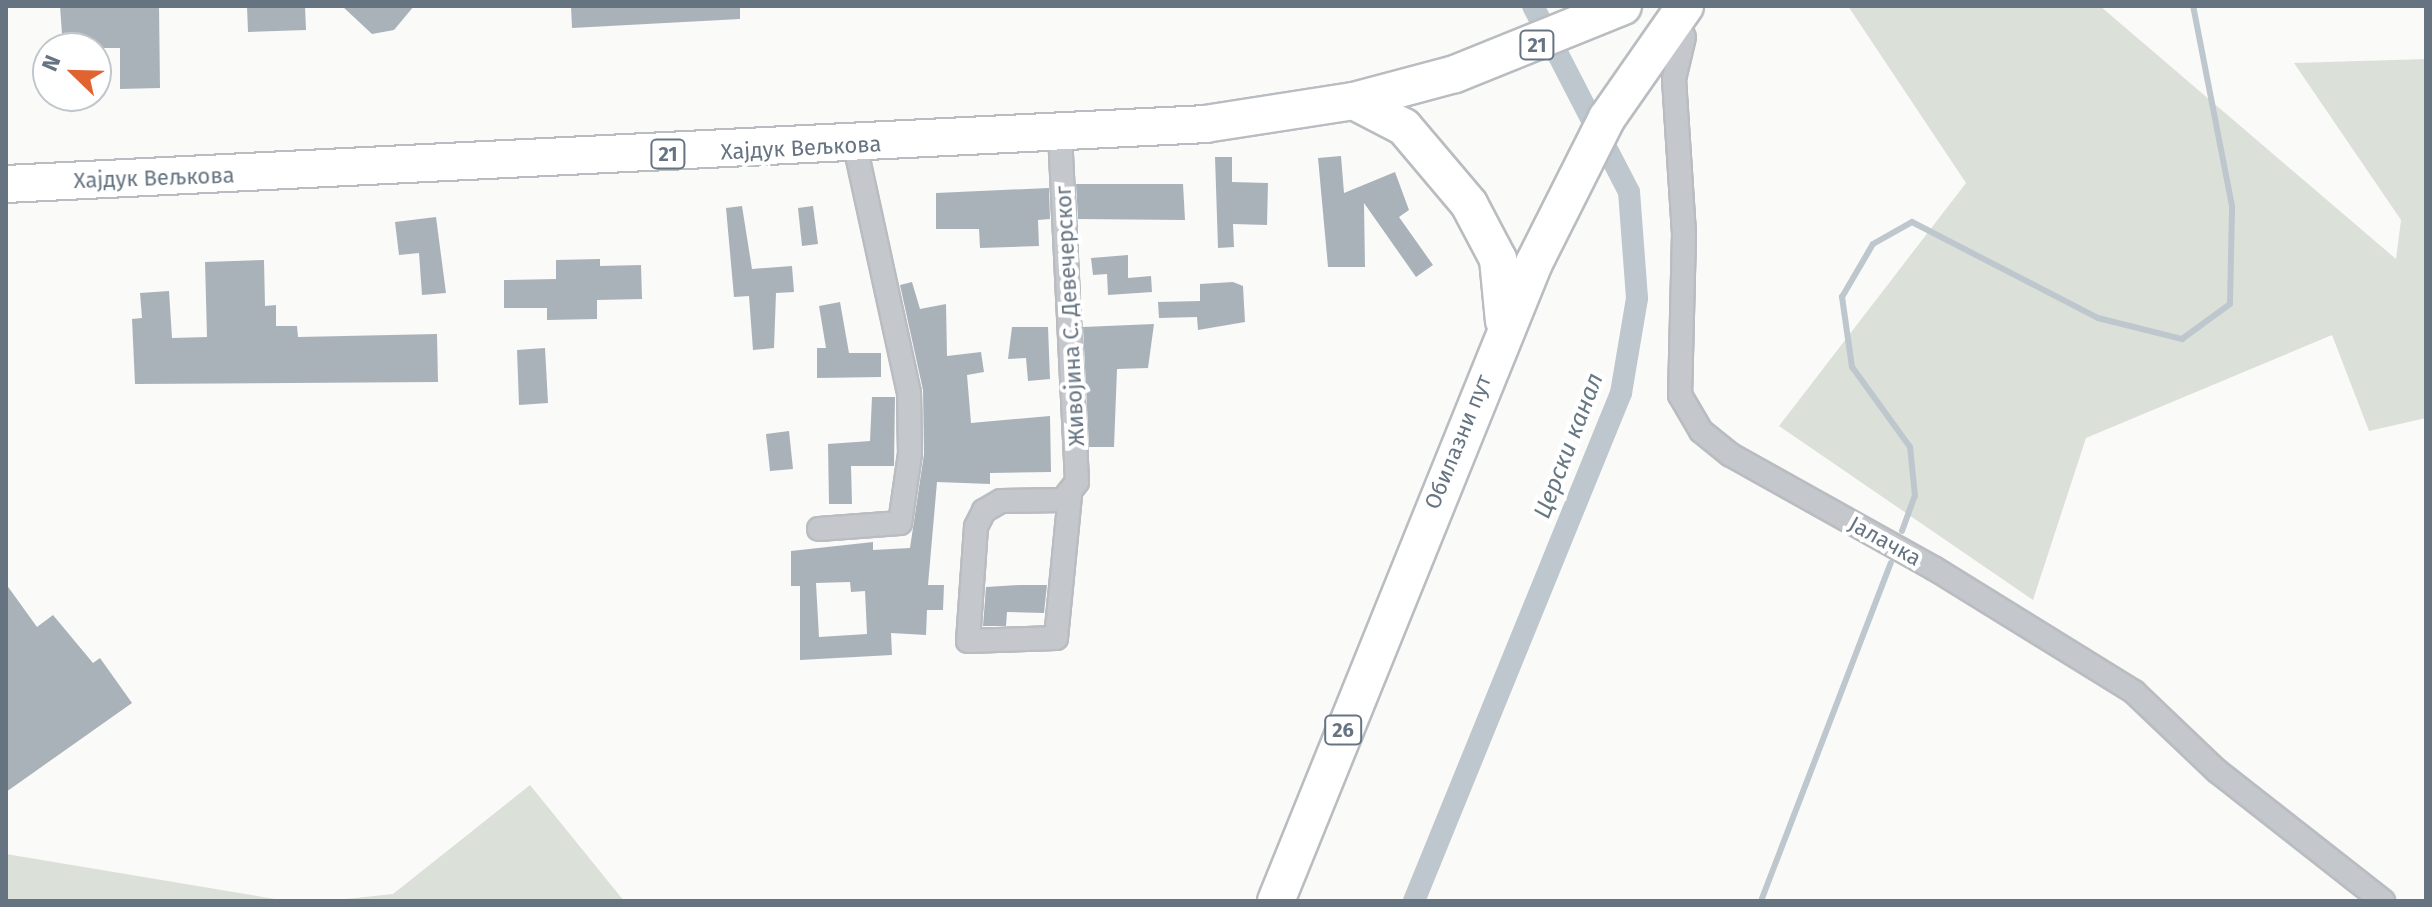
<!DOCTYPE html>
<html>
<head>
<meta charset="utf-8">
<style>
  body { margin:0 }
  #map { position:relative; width:2432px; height:907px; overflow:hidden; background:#fafaf8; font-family:"Fira Sans",sans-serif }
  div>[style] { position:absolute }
  .green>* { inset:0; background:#dbe1d9 }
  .stream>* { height:6px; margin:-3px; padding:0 3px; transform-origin:3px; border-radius:3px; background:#bec7cd }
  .canal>* { height:22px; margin:-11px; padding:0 11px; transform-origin:11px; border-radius:11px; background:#bec7cd }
  .building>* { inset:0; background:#aab2b9 }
  .roads { filter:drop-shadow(2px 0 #b9bdc1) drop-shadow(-2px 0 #b9bdc1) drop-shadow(0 2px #b9bdc1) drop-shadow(0 -2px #b9bdc1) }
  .street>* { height:22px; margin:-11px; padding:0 11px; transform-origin:11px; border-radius:11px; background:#c4c7cb }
  .primary>* { height:36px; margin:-18px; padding:0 18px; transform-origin:18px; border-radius:18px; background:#fff }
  span { translate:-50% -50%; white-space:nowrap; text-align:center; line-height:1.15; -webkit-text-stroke:8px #fff; paint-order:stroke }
  .shield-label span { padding:2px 6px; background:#fff; border:2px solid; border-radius:6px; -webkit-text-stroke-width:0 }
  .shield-label { font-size:20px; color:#667482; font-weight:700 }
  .street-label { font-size:22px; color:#667482 }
  .water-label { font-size:24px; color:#667983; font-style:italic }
  .frame { position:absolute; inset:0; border:8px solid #667482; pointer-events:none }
  .north { position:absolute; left:32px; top:32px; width:80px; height:80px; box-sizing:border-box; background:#fff; border:2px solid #c2c7cd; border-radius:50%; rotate:293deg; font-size:22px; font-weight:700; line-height:32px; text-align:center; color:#667482 }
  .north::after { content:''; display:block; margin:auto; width:28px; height:36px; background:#e06332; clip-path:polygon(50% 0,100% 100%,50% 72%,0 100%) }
</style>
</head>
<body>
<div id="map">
  <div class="green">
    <div style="clip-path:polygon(1848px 6px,2100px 6px,2396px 259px,2401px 220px,2294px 63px,2426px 59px,2426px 418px,2369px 431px,2332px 335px,2086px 438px,2033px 600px,1779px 426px,1966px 183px)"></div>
    <div style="clip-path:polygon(530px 785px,624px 901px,327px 901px,393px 894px)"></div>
    <div style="clip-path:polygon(6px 854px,287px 901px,6px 901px)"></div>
  </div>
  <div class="stream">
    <div style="left:1902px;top:531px;width:37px;rotate:-70deg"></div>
    <div style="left:1915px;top:496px;width:49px;rotate:-95.8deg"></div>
    <div style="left:1910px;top:447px;width:99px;rotate:-125.9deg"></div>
    <div style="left:1852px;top:367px;width:71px;rotate:-98.1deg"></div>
    <div style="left:1842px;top:297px;width:61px;rotate:-59.7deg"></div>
    <div style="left:1873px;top:244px;width:45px;rotate:-29.4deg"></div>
    <div style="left:1912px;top:222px;width:209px;rotate:27.3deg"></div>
    <div style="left:2098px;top:318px;width:87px;rotate:14deg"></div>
    <div style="left:2182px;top:339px;width:59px;rotate:-36.1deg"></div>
    <div style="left:2230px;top:304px;width:98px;rotate:-88.8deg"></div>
    <div style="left:2232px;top:206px;width:204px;rotate:-101deg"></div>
    <div style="left:1761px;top:901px;width:362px;rotate:-69deg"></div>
  </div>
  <div class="canal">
    <div style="left:1414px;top:901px;width:549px;rotate:-67.83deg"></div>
    <div style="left:1621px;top:393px;width:96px;rotate:-80.4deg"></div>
    <div style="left:1637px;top:298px;width:106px;rotate:-94.3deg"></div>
    <div style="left:1629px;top:192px;width:209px;rotate:-117.3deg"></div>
  </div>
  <div class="building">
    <div style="clip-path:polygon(60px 6px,159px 6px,160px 88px,120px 89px,120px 48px,63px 48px)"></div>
    <div style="clip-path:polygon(247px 6px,305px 6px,306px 30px,248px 32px)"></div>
    <div style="clip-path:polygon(342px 6px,414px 6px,394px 30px,372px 34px)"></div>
    <div style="clip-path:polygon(571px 6px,740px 6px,740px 19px,572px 28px)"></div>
    <div style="clip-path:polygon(1341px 156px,1344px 193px,1395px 172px,1409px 210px,1399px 217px,1433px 265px,1416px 277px,1364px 203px,1365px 267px,1328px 267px,1318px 158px)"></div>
    <div style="clip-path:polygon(1215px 157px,1232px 157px,1232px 182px,1268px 183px,1267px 225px,1233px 224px,1234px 247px,1218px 248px)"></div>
    <div style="clip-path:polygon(1076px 184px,1183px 184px,1185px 220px,1078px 219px)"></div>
    <div style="clip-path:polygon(1049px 188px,1050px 219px,1038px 220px,1039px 246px,980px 248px,979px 229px,936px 229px,936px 193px)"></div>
    <div style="clip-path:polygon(742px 206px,752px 269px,792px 266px,794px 292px,776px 293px,774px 348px,753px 350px,749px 296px,734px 297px,726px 208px)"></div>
    <div style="clip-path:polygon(813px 206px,818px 244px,802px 246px,798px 208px)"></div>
    <div style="clip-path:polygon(436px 217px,446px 293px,422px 295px,419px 253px,399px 255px,395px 222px)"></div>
    <div style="clip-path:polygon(1128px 255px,1128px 278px,1151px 276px,1152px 292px,1108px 295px,1107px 274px,1093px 275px,1091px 258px)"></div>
    <div style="clip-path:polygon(600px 259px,600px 266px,641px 265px,642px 299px,597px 300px,597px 319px,547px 320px,547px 308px,504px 308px,504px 280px,556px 279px,556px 260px)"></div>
    <div style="clip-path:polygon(264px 260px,265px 306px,276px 305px,276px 326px,297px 326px,298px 337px,437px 334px,438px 382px,135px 384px,132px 319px,142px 318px,140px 293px,169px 291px,172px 338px,207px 337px,205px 262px)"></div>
    <div style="clip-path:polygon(evenodd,912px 282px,920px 309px,946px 304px,947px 356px,981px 352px,984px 372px,967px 375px,971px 423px,1050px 416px,1051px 472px,990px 473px,990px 484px,937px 482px,928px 585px,944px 585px,943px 610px,927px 610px,926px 635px,891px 633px,892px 655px,800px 660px,800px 586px,791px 586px,791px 551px,873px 542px,873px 550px,910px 548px,924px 454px,923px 390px,900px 285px,912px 282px,850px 582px,851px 592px,865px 591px,867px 634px,819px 637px,816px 583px,850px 582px)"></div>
    <div style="clip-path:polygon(1233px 282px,1243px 286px,1245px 322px,1198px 330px,1197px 317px,1159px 318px,1158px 302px,1200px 301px,1200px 284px)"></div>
    <div style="clip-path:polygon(840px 302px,849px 353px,881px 353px,881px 377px,817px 378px,817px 348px,826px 348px,819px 306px)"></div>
    <div style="clip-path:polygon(1154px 324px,1148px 368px,1117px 369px,1114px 447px,1089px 447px,1083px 327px)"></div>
    <div style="clip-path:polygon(1012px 327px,1048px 327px,1050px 379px,1028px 381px,1026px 358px,1008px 359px)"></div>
    <div style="clip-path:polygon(545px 348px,548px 403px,519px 405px,517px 350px)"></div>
    <div style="clip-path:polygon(872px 397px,895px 397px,894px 466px,851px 466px,852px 504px,829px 504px,828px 444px,870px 441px)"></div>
    <div style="clip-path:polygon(789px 431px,793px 469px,770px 471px,766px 434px)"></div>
    <div style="clip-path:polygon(6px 584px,37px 627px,53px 615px,93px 663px,100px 658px,132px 703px,6px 792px)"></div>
    <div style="clip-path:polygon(1018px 585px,1047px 585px,1044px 613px,1007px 612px,1006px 626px,983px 626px,986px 587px)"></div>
  </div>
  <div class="roads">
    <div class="street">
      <div style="left:1684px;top:37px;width:43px;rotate:103.4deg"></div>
      <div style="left:1674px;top:79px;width:155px;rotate:86.3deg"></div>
      <div style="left:1684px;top:234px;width:161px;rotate:91.4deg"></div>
      <div style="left:1680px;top:395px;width:42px;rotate:59.7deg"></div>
      <div style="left:1701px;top:431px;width:38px;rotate:39deg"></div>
      <div style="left:1731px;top:455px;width:234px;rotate:29.2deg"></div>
      <div style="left:1935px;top:569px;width:234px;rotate:31.7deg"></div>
      <div style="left:2134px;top:692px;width:115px;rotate:43.6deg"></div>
      <div style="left:2217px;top:771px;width:211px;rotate:38.1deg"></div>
      <div style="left:1060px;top:134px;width:348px;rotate:87.2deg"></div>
      <div style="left:1077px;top:482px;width:23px;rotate:128deg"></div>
      <div style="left:1063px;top:500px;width:62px;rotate:179.1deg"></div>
      <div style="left:1001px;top:501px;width:20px;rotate:150deg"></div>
      <div style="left:984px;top:511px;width:18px;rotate:117deg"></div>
      <div style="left:976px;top:527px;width:114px;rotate:94deg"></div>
      <div style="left:968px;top:641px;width:88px;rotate:-2deg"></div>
      <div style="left:1056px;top:638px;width:143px;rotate:-84.4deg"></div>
      <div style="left:819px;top:529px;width:81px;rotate:-4.2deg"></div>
      <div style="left:900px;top:523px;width:70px;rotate:-81.8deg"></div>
      <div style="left:910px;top:454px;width:61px;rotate:-90.9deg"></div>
      <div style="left:909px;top:393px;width:254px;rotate:-102.3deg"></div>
    </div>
    <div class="primary">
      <div style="left:1354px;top:101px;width:56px;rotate:27.5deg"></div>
      <div style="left:1404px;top:127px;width:101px;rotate:49.8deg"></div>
      <div style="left:1469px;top:204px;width:62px;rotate:62.2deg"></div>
      <div style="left:1498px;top:259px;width:62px;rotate:84.5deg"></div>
      <div style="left:6px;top:184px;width:1201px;rotate:-2.86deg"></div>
      <div style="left:1205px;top:124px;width:151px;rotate:-8.8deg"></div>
      <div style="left:1354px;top:101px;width:105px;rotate:-15deg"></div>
      <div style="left:1455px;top:74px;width:181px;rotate:-22deg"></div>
      <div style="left:1276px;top:901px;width:688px;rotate:-67.98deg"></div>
      <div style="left:1534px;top:263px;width:162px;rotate:-63.3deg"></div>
      <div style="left:1607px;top:118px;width:136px;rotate:-55.1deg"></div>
    </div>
  </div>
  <div class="shield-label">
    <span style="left:1537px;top:45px">21</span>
    <span style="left:668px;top:154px">21</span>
    <span style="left:1343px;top:730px">26</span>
  </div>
  <div class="street-label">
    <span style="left:801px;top:148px;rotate:-3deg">Хајдук Вељкова</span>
    <span style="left:154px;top:178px;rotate:-2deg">Хајдук Вељкова</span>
    <span style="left:1070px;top:316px;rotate:-93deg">Живојина С. Девечерског</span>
    <span style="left:1458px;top:442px;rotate:-68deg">Обилазни пут</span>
    <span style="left:1885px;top:541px;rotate:29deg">Јалачка</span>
  </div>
  <div class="water-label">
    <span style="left:1569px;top:446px;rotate:-69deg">Церски канал</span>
  </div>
  <div class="frame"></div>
  <div class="north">N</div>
</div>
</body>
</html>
